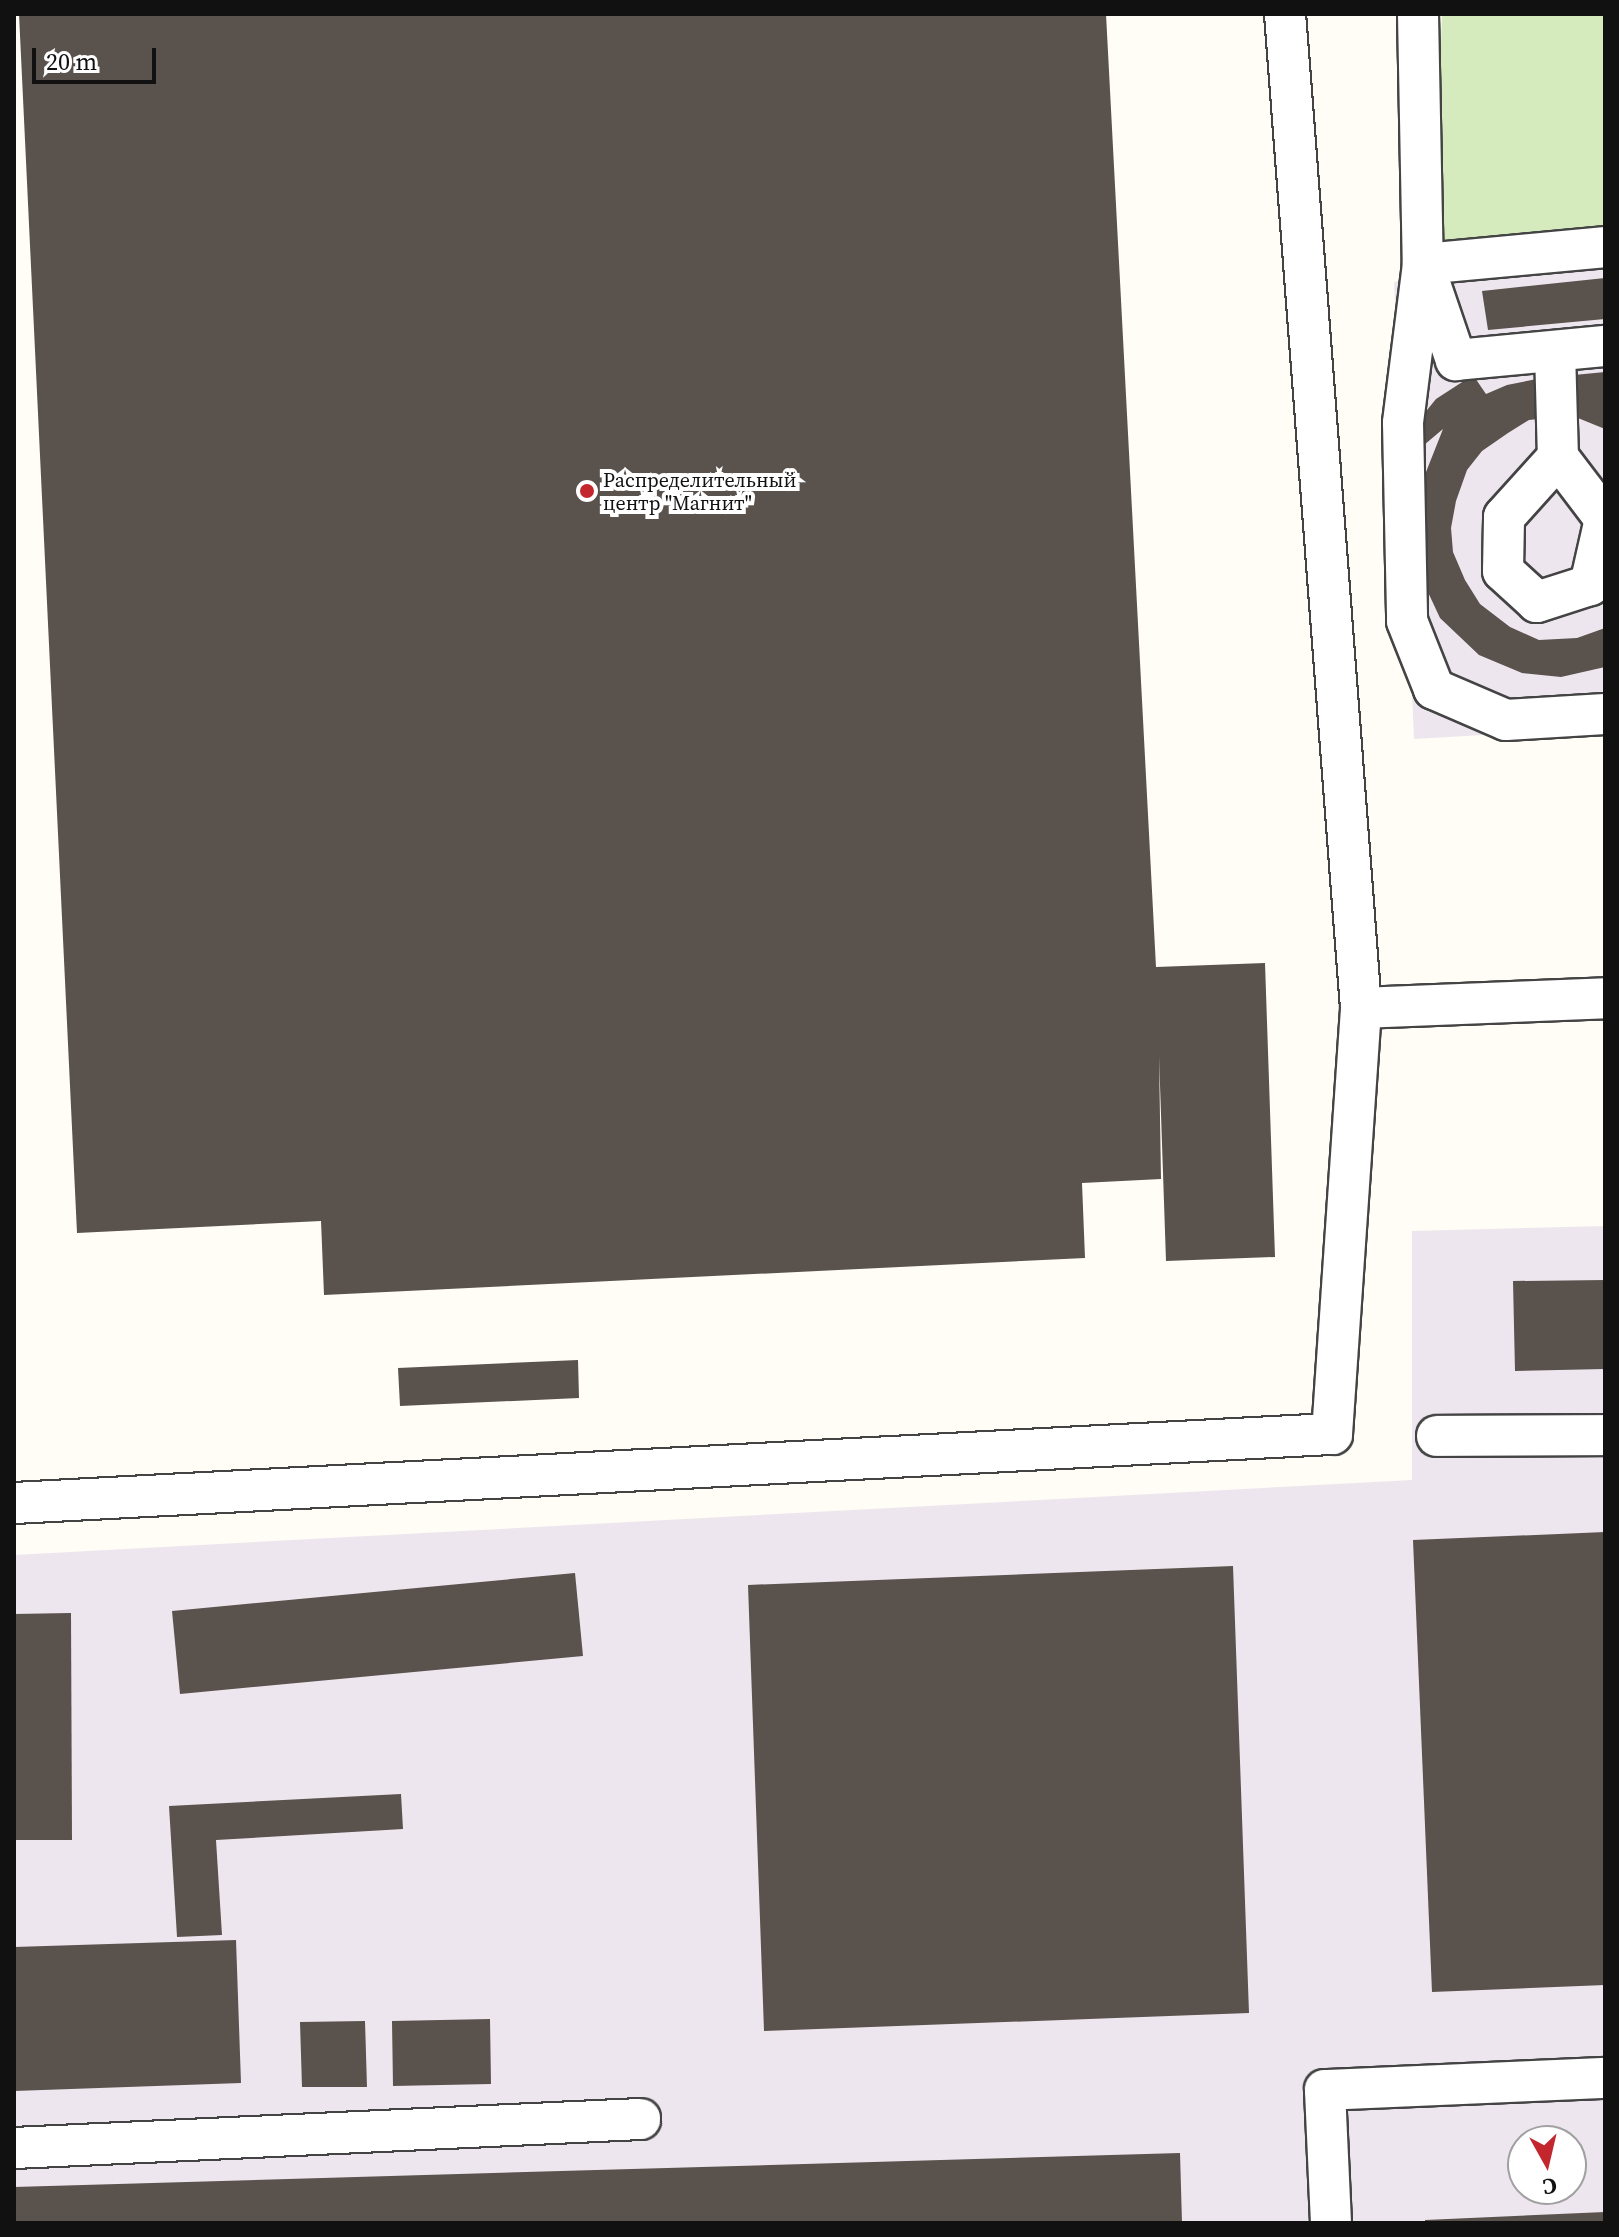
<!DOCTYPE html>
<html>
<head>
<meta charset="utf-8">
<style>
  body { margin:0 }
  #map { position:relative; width:1619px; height:2237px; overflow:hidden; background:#fffdf5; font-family:"Source Serif 4",serif }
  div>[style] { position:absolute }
  .industrial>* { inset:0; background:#eee6ef }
  .green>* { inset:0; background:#d5ebbd }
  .building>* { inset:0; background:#5a524d }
  .roads { filter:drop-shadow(2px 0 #444) drop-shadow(-2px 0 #444) drop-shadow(0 2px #444) drop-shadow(0 -2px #444) }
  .minor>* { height:40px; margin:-20px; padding:0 20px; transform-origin:20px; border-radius:20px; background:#fff }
  .dots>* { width:22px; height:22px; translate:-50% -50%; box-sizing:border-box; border:4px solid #fff; border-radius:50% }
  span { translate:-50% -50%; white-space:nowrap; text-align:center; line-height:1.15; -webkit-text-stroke:8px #fff; paint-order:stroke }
  .poi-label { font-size:20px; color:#111 }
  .left { translate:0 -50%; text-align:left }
  .frame { position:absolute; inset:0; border:16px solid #111; pointer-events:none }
  .north { position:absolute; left:1507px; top:2125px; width:80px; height:80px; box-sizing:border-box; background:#fff; border:2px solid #a0a0a0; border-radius:50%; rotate:172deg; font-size:22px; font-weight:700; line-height:32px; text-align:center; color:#111 }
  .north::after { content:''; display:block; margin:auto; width:28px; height:36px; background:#c4262e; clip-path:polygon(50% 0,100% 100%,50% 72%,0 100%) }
  .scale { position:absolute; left:32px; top:48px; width:124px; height:36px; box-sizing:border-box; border:4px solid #111; border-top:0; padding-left:10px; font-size:24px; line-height:28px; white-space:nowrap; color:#111; -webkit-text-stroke:6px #fff; paint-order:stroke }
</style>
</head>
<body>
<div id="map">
  <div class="industrial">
    <div style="clip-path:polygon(1605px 261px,1605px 728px,1414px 739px,1394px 282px)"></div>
    <div style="clip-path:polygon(evenodd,1605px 1226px,1605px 2223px,14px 2223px,14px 1555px,1412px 1480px,1412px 1231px,1605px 1226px,1523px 2141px,1571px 2141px,1571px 2189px,1523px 2189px,1523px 2141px)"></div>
  </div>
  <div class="green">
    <div style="clip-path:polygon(1442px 14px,1605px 14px,1605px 231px,1435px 245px)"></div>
  </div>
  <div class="building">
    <div style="clip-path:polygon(19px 14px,1106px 14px,1156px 967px,1265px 963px,1275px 1257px,1166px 1261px,1159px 1056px,1161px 1179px,1082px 1183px,1085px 1258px,324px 1295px,321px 1221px,77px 1233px)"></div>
    <div style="clip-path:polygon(1605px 278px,1605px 319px,1488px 330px,1482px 291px)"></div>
    <div style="clip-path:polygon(1605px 372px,1605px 429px,1573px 416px,1574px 375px)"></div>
    <div style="clip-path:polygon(1473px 375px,1486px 394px,1507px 385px,1542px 378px,1547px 418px,1529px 420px,1508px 433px,1482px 451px,1467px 470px,1456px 501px,1451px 528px,1453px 552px,1465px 580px,1480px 604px,1510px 627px,1539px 640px,1577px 638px,1605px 628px,1605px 667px,1561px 677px,1522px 673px,1479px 655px,1440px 618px,1413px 560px,1413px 505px,1443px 429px,1424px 445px,1410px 431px,1436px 399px)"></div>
    <div style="clip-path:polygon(1605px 1280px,1605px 1369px,1515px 1371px,1513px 1281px)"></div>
    <div style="clip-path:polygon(578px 1360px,579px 1398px,400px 1406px,398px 1368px)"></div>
    <div style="clip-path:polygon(1605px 1532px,1605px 1985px,1432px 1992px,1413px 1540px)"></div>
    <div style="clip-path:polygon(1233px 1566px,1249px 2013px,764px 2031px,748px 1585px)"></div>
    <div style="clip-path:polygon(575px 1573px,583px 1656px,180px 1694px,172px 1611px)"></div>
    <div style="clip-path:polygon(71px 1613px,72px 1840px,14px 1840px,14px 1614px)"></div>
    <div style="clip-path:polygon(401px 1794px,403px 1829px,216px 1840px,222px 1935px,177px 1937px,169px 1806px)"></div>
    <div style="clip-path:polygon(236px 1940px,241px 2083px,14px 2091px,14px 1947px)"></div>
    <div style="clip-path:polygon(490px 2019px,491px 2084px,393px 2086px,392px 2021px)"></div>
    <div style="clip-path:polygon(365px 2021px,367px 2087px,302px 2087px,300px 2022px)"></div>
    <div style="clip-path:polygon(1180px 2153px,1182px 2223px,14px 2223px,14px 2187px)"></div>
    <div style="clip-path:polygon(1605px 2212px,1605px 2223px,1425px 2223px,1425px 2220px)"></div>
  </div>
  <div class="roads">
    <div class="minor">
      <div style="left:1418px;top:14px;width:250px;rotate:88.9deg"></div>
      <div style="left:1423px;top:264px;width:183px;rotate:-5.3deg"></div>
      <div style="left:1423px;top:264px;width:160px;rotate:97.2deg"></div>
      <div style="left:1403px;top:423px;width:198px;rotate:88.8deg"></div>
      <div style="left:1407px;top:621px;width:73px;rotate:68.3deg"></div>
      <div style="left:1434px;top:689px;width:78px;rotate:23.3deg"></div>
      <div style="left:1506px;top:720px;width:99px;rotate:-3.5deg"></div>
      <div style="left:1427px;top:275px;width:90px;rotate:71.2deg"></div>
      <div style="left:1456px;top:360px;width:150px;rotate:-5.4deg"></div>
      <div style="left:1555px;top:351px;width:106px;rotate:88.4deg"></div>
      <div style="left:1558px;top:457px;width:78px;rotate:52.8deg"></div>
      <div style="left:1605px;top:519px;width:68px;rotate:102.8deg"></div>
      <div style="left:1590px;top:585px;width:56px;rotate:162.2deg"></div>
      <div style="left:1537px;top:602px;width:46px;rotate:-137.6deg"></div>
      <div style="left:1503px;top:571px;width:54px;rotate:-88.9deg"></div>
      <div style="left:1504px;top:517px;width:81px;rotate:-48deg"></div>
      <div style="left:1361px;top:1008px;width:244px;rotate:-2.3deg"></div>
      <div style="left:1437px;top:1436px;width:168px;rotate:-0.3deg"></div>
      <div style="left:14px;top:1503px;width:1320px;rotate:-3deg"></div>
      <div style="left:1332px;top:1434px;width:427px;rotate:-86.1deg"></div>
      <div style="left:1361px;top:1008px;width:997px;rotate:-94.37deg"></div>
      <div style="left:14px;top:2148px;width:627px;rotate:-2.65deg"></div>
      <div style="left:1331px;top:2223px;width:133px;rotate:-92.6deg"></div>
      <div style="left:1325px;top:2090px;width:280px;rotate:-2.5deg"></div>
    </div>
  </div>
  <div class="dots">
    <div style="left:587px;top:491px;background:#c4262e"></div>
  </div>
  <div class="poi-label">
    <span class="left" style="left:603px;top:492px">Распределительный<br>центр "Магнит"</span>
  </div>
  <div class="frame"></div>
  <div class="north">С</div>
  <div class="scale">20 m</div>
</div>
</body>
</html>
